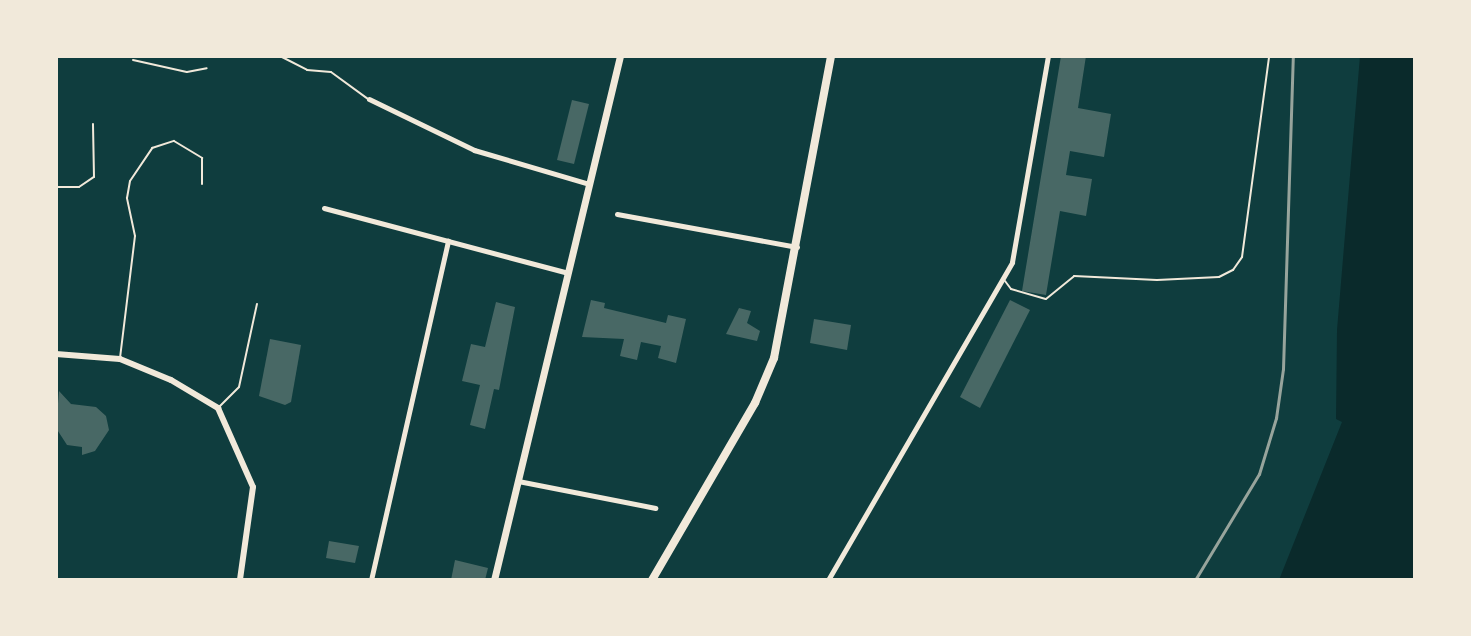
<!DOCTYPE html>
<html>
<head>
<meta charset="utf-8">
<style>
  body { margin:0 }
  #map { position:relative; width:1471px; height:636px; overflow:hidden; background:#0f3d3e; font-family:"Nunito Sans",sans-serif }
  div>[style] { position:absolute }
  .water>* { inset:0; background:#0a2a2b }
  .building>* { inset:0; background:#486865 }
  .service>* { height:2px; margin:-1px; padding:0 1px; transform-origin:1px; border-radius:1px; background:#f1e9da }
  .minor>* { height:5px; margin:-2.5px; padding:0 2.5px; transform-origin:2.5px; border-radius:2.5px; background:#f1e9da }
  .tertiary>* { height:6px; margin:-3px; padding:0 3px; transform-origin:3px; border-radius:3px; background:#f1e9da }
  .secondary>* { height:7px; margin:-3.5px; padding:0 3.5px; transform-origin:3.5px; border-radius:3.5px; background:#f1e9da }
  .primary>* { height:8px; margin:-4px; padding:0 4px; transform-origin:4px; border-radius:4px; background:#f1e9da }
  .rail>* { height:3px; margin:-1.5px; padding:0 1.5px; transform-origin:1.5px; border-radius:1.5px; background:#97a49c }
  span { translate:-50% -50%; white-space:nowrap; text-align:center; line-height:1.15; -webkit-text-stroke:6px #f1e9da; paint-order:stroke }
  .frame { position:absolute; inset:0; border:58px solid #f1e9da; pointer-events:none }
</style>
</head>
<body>
<div id="map">
  <div class="water">
    <div style="clip-path:polygon(1360px 56px,1415px 56px,1415px 580px,1279px 580px,1342px 422px,1336px 419px,1337px 330px)"></div>
  </div>
  <div class="building">
    <div style="clip-path:polygon(1061px 56px,1086px 56px,1078px 108px,1111px 114px,1104px 157px,1070px 151px,1066px 175px,1092px 179px,1086px 216px,1060px 211px,1046px 295px,1022px 291px)"></div>
    <div style="clip-path:polygon(572px 100px,589px 104px,574px 164px,557px 160px)"></div>
    <div style="clip-path:polygon(591px 300px,605px 303px,604px 308px,666px 323px,668px 315px,686px 319px,676px 363px,658px 358px,661px 346px,641px 342px,637px 360px,620px 356px,624px 339px,582px 337px)"></div>
    <div style="clip-path:polygon(1010px 300px,1030px 310px,980px 408px,960px 397px)"></div>
    <div style="clip-path:polygon(496px 302px,515px 307px,499px 390px,494px 389px,485px 429px,470px 425px,480px 385px,462px 381px,471px 344px,485px 347px)"></div>
    <div style="clip-path:polygon(739px 308px,751px 311px,747px 323px,760px 331px,757px 341px,726px 334px)"></div>
    <div style="clip-path:polygon(814px 319px,851px 325px,847px 350px,810px 343px)"></div>
    <div style="clip-path:polygon(270px 339px,301px 345px,291px 402px,285px 405px,259px 396px)"></div>
    <div style="clip-path:polygon(59px 391px,71px 404px,96px 407px,106px 416px,109px 430px,95px 451px,82px 455px,82px 447px,67px 445px,56px 428px)"></div>
    <div style="clip-path:polygon(329px 541px,359px 546px,355px 563px,326px 558px)"></div>
    <div style="clip-path:polygon(455px 560px,488px 568px,485px 580px,451px 580px)"></div>
  </div>
  <div class="service">
    <div style="left:280px;top:56px;width:30px;rotate:27deg"></div>
    <div style="left:307px;top:70px;width:24px;rotate:5deg"></div>
    <div style="left:331px;top:72px;width:46px;rotate:36.1deg"></div>
    <div style="left:133px;top:60px;width:55px;rotate:12.5deg"></div>
    <div style="left:187px;top:72px;width:20px;rotate:-11deg"></div>
    <div style="left:56px;top:187px;width:23px"></div>
    <div style="left:79px;top:187px;width:18px;rotate:-34deg"></div>
    <div style="left:94px;top:177px;width:53px;rotate:-91.1deg"></div>
    <div style="left:1005px;top:281px;width:10px;rotate:53deg"></div>
    <div style="left:1011px;top:289px;width:36px;rotate:16deg"></div>
    <div style="left:1046px;top:299px;width:36px;rotate:-39deg"></div>
    <div style="left:1074px;top:276px;width:83px;rotate:2.8deg"></div>
    <div style="left:1157px;top:280px;width:62px;rotate:-2.8deg"></div>
    <div style="left:1219px;top:277px;width:16px;rotate:-27deg"></div>
    <div style="left:1233px;top:270px;width:16px;rotate:-55deg"></div>
    <div style="left:1242px;top:257px;width:203px;rotate:-82.3deg"></div>
    <div style="left:120px;top:358px;width:123px;rotate:-83deg"></div>
    <div style="left:135px;top:236px;width:39px;rotate:-102deg"></div>
    <div style="left:127px;top:198px;width:17px;rotate:-80deg"></div>
    <div style="left:130px;top:181px;width:40px;rotate:-56deg"></div>
    <div style="left:152px;top:148px;width:23px;rotate:-18deg"></div>
    <div style="left:174px;top:141px;width:33px;rotate:31deg"></div>
    <div style="left:202px;top:158px;width:26px;rotate:90deg"></div>
    <div style="left:219px;top:407px;width:28px;rotate:-45deg"></div>
    <div style="left:239px;top:387px;width:85px;rotate:-77.8deg"></div>
  </div>
  <div class="minor">
    <div style="left:369px;top:99px;width:117px;rotate:25.9deg"></div>
    <div style="left:474px;top:150px;width:117px;rotate:16.4deg"></div>
    <div style="left:324px;top:208px;width:249px;rotate:14.9deg"></div>
    <div style="left:617px;top:214px;width:183px;rotate:10.4deg"></div>
    <div style="left:518px;top:481px;width:140px;rotate:11.1deg"></div>
    <div style="left:371px;top:580px;width:348px;rotate:-77.2deg"></div>
    <div style="left:828px;top:580px;width:367px;rotate:-59.9deg"></div>
    <div style="left:1012px;top:262px;width:209px;rotate:-80.1deg"></div>
  </div>
  <div class="tertiary">
    <div style="left:56px;top:354px;width:64px;rotate:4.5deg"></div>
    <div style="left:120px;top:359px;width:55px;rotate:22.4deg"></div>
    <div style="left:171px;top:380px;width:55px;rotate:30.8deg"></div>
    <div style="left:218px;top:408px;width:86px;rotate:66.1deg"></div>
    <div style="left:253px;top:487px;width:94px;rotate:98deg"></div>
  </div>
  <div class="secondary">
    <div style="left:494px;top:580px;width:539px;rotate:-76.48deg"></div>
  </div>
  <div class="primary">
    <div style="left:652px;top:580px;width:205px;rotate:-59.8deg"></div>
    <div style="left:755px;top:403px;width:49px;rotate:-67.1deg"></div>
    <div style="left:774px;top:358px;width:307px;rotate:-79.3deg"></div>
  </div>
  <div class="rail">
    <div style="left:1195px;top:580px;width:124px;rotate:-58.9deg"></div>
    <div style="left:1259px;top:474px;width:59px;rotate:-73.1deg"></div>
    <div style="left:1276px;top:418px;width:49px;rotate:-81.9deg"></div>
    <div style="left:1283px;top:369px;width:313px;rotate:-88.2deg"></div>
  </div>
  <div class="frame"></div>
</div>
</body>
</html>
